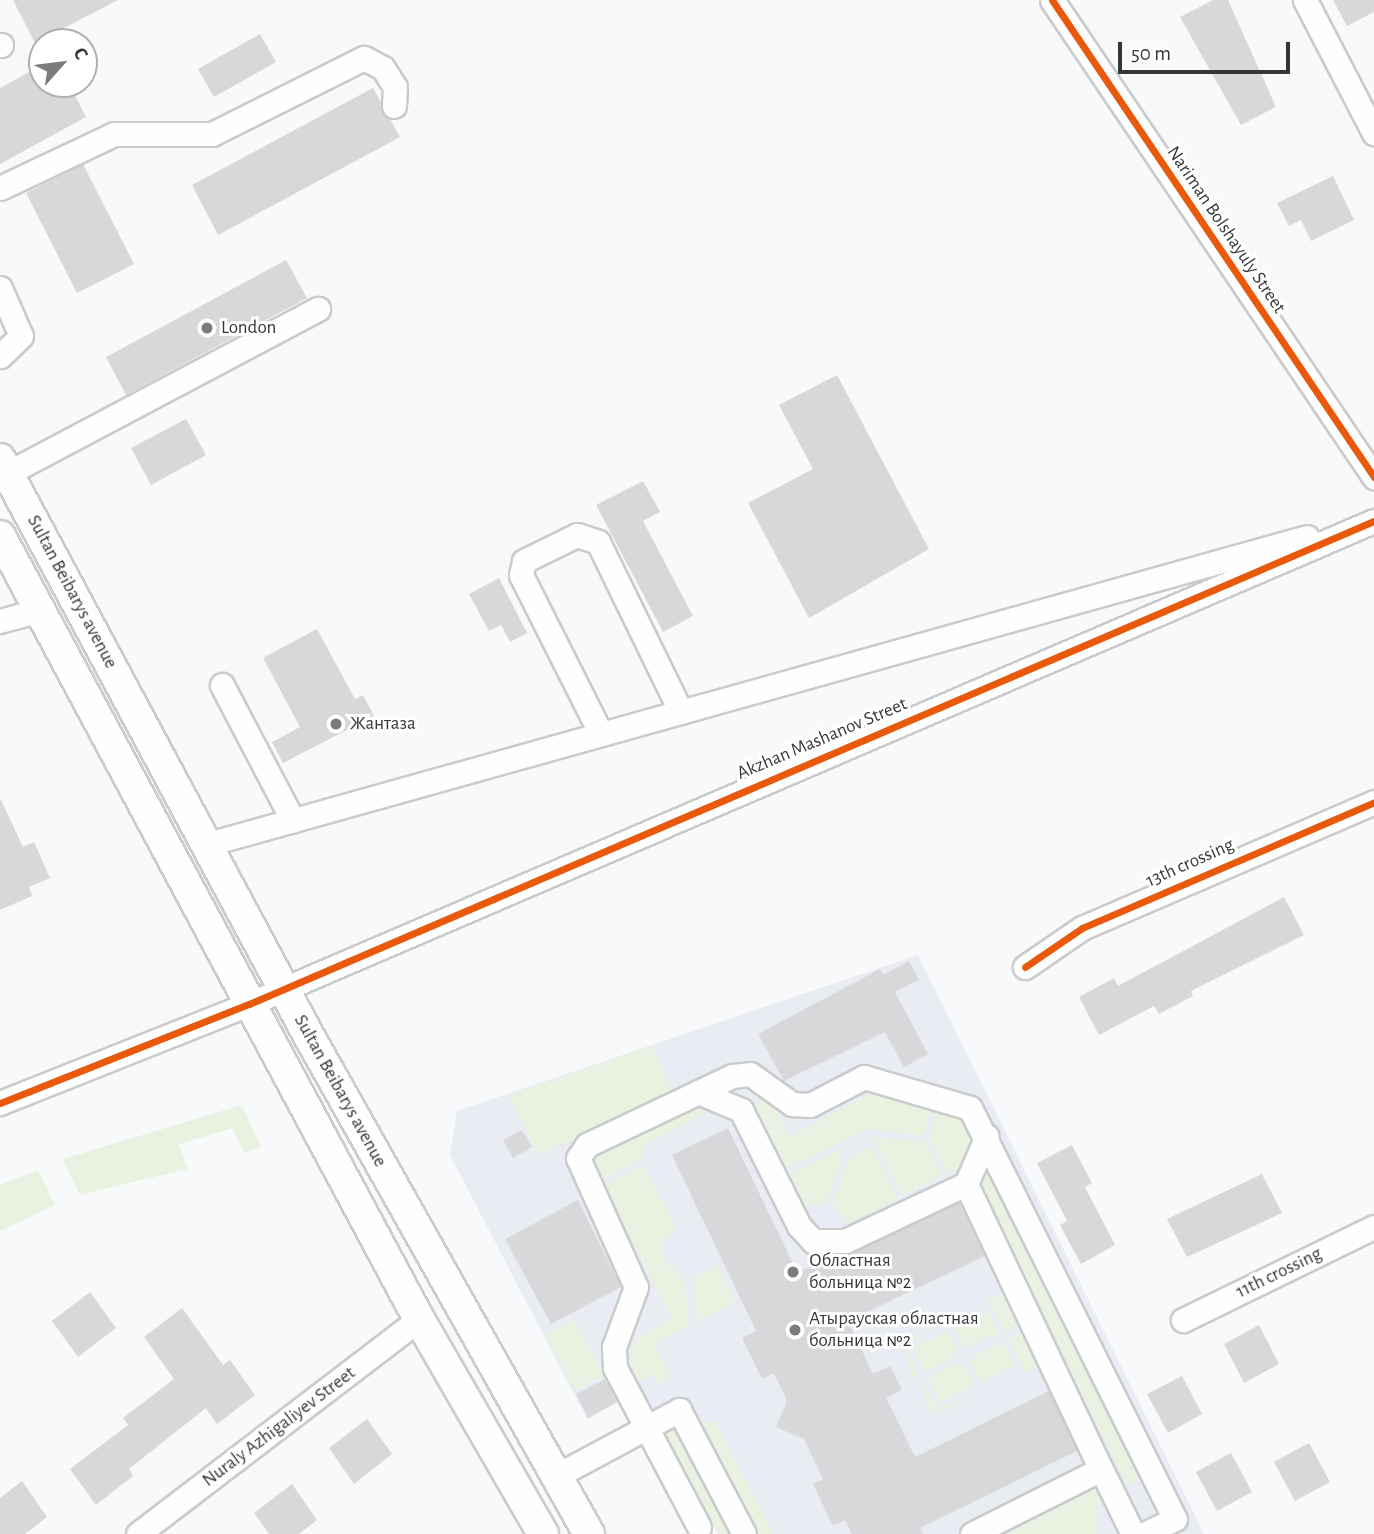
<!DOCTYPE html>
<html>
<head>
<meta charset="utf-8">
<style>
  body { margin:0 }
  #map { position:relative; width:1374px; height:1534px; overflow:hidden; background:#f8f9fb; font-family:"Alegreya Sans",sans-serif }
  div>[style] { position:absolute }
  .built>* { inset:0; background:#eaecf4 }
  .green>* { inset:0; background:#e9f1e0 }
  .building>* { inset:0; background:#d8d8da }
  .roads { filter:drop-shadow(2px 0 #cacbcc) drop-shadow(-2px 0 #cacbcc) drop-shadow(0 2px #cacbcc) drop-shadow(0 -2px #cacbcc) }
  .minor>* { height:23px; margin:-11.5px; padding:0 11.5px; transform-origin:11.5px; border-radius:11.5px; background:#fefefe }
  .major>* { height:30px; margin:-15px; padding:0 15px; transform-origin:15px; border-radius:15px; background:#fefefe }
  .cycleway>* { height:7px; margin:-3.5px; padding:0 3.5px; transform-origin:3.5px; border-radius:3.5px; background:#e8590c }
  .dots>* { width:19px; height:19px; translate:-50% -50%; box-sizing:border-box; border:4px solid #fff; border-radius:50% }
  span { translate:-50% -50%; white-space:nowrap; text-align:center; line-height:1.15; -webkit-text-stroke:6px #fff; paint-order:stroke }
  .street-label { font-size:19px; color:#363739 }
  .poi-label { font-size:19px; color:#363739 }
  .left { translate:0 -50%; text-align:left }
  .north { position:absolute; left:28px; top:28px; width:70px; height:70px; box-sizing:border-box; background:#fff; border:2px solid #afafb0; border-radius:50%; rotate:62deg; font-size:19px; font-weight:700; line-height:28px; text-align:center; color:#363739 }
  .north::after { content:''; display:block; margin:auto; width:24px; height:32px; background:#7a7b7d; clip-path:polygon(50% 0,100% 100%,50% 72%,0 100%) }
  .scale { position:absolute; left:1118px; top:42px; width:172px; height:32px; box-sizing:border-box; border:4px solid #363739; border-top:0; padding-left:9px; font-size:21px; line-height:24px; white-space:nowrap; color:#363739; -webkit-text-stroke:5px #fff; paint-order:stroke }
</style>
</head>
<body>
<div id="map">
  <div class="built">
    <div style="clip-path:polygon(918px 955px,1204px 1534px,718px 1534px,641px 1390px,587px 1419px,450px 1155px,457px 1111px)"></div>
  </div>
  <div class="green">
    <div style="clip-path:polygon(652px 1046px,674px 1095px,539px 1155px,509px 1095px)"></div>
    <div style="clip-path:polygon(874px 1092px,930px 1107px,924px 1136px,868px 1129px,787px 1168px,755px 1105px,769px 1097px,789px 1136px)"></div>
    <div style="clip-path:polygon(696px 1101px,717px 1107px,646px 1144px,641px 1160px,600px 1181px,590px 1156px)"></div>
    <div style="clip-path:polygon(242px 1105px,261px 1147px,244px 1153px,233px 1128px,179px 1144px,187px 1169px,80px 1195px,63px 1159px)"></div>
    <div style="clip-path:polygon(936px 1108px,959px 1116px,975px 1144px,967px 1164px,946px 1174px,929px 1140px)"></div>
    <div style="clip-path:polygon(872px 1137px,924px 1142px,942px 1176px,902px 1196px)"></div>
    <div style="clip-path:polygon(871px 1146px,897px 1199px,849px 1223px,832px 1205px,850px 1157px)"></div>
    <div style="clip-path:polygon(844px 1147px,827px 1204px,805px 1205px,790px 1174px)"></div>
    <div style="clip-path:polygon(643px 1166px,676px 1228px,663px 1241px,662px 1252px,666px 1264px,684px 1276px,689px 1325px,654px 1344px,672px 1377px,659px 1384px,654px 1374px,638px 1382px,629px 1354px,637px 1339px,672px 1319px,603px 1186px)"></div>
    <div style="clip-path:polygon(988px 1167px,1139px 1480px,1127px 1486px,980px 1182px)"></div>
    <div style="clip-path:polygon(38px 1170px,55px 1205px,0 1231px,0 1185px)"></div>
    <div style="clip-path:polygon(717px 1265px,735px 1302px,697px 1321px,693px 1278px)"></div>
    <div style="clip-path:polygon(1004px 1294px,1023px 1323px,1004px 1332px,988px 1298px)"></div>
    <div style="clip-path:polygon(988px 1311px,1000px 1334px,963px 1347px,954px 1328px)"></div>
    <div style="clip-path:polygon(574px 1319px,604px 1375px,575px 1390px,545px 1334px)"></div>
    <div style="clip-path:polygon(942px 1321px,907px 1346px,918px 1375px,913px 1377px,903px 1343px)"></div>
    <div style="clip-path:polygon(1026px 1330px,1038px 1362px,1025px 1373px,1008px 1339px)"></div>
    <div style="clip-path:polygon(947px 1331px,957px 1350px,953px 1358px,924px 1372px,913px 1348px)"></div>
    <div style="clip-path:polygon(1003px 1341px,1015px 1365px,980px 1382px,971px 1363px,975px 1355px)"></div>
    <div style="clip-path:polygon(956px 1364px,965px 1366px,974px 1385px,939px 1402px,928px 1378px)"></div>
    <div style="clip-path:polygon(921px 1382px,937px 1408px,978px 1395px,937px 1413px,929px 1409px)"></div>
    <div style="clip-path:polygon(704px 1422px,715px 1422px,773px 1534px,752px 1534px,698px 1431px)"></div>
    <div style="clip-path:polygon(674px 1431px,681px 1434px,734px 1534px,718px 1534px,665px 1434px)"></div>
    <div style="clip-path:polygon(1091px 1486px,1108px 1498px,1097px 1504px,1095px 1534px,994px 1534px)"></div>
  </div>
  <div class="building">
    <div style="clip-path:polygon(13px 0,118px 0,35px 43px)"></div>
    <div style="clip-path:polygon(1213px 0,1228px 0,1276px 107px,1241px 125px,1180px 17px)"></div>
    <div style="clip-path:polygon(1333px 0,1374px 0,1374px 12px,1347px 26px)"></div>
    <div style="clip-path:polygon(260px 34px,276px 62px,214px 97px,198px 69px)"></div>
    <div style="clip-path:polygon(42px 65px,42px 84px,69px 84px,86px 117px,0 164px,0 88px)"></div>
    <div style="clip-path:polygon(373px 88px,400px 137px,218px 235px,192px 185px)"></div>
    <div style="clip-path:polygon(83px 164px,134px 264px,77px 293px,26px 193px)"></div>
    <div style="clip-path:polygon(1333px 176px,1354px 220px,1311px 241px,1301px 220px,1289px 226px,1277px 203px)"></div>
    <div style="clip-path:polygon(286px 260px,307px 298px,126px 395px,106px 357px)"></div>
    <div style="clip-path:polygon(837px 375px,929px 549px,809px 618px,748px 503px,813px 469px,779px 405px)"></div>
    <div style="clip-path:polygon(186px 419px,206px 455px,151px 485px,131px 448px)"></div>
    <div style="clip-path:polygon(643px 481px,660px 512px,643px 521px,693px 616px,663px 632px,596px 505px)"></div>
    <div style="clip-path:polygon(499px 578px,527px 633px,510px 642px,501px 625px,489px 631px,469px 594px)"></div>
    <div style="clip-path:polygon(317px 629px,355px 699px,363px 695px,374px 716px,283px 763px,272px 742px,300px 727px,263px 658px)"></div>
    <div style="clip-path:polygon(0 798px,23px 847px,34px 842px,50px 878px,29px 887px,32px 896px,0 910px)"></div>
    <div style="clip-path:polygon(1284px 897px,1304px 935px,1191px 991px,1193px 996px,1159px 1014px,1154px 1006px,1099px 1035px,1079px 997px,1114px 978px,1118px 986px)"></div>
    <div style="clip-path:polygon(909px 961px,919px 980px,895px 992px,928px 1054px,904px 1067px,885px 1032px,784px 1081px,758px 1034px,880px 969px,883px 975px)"></div>
    <div style="clip-path:polygon(728px 1128px,797px 1272px,959px 1203px,985px 1256px,848px 1321px,873px 1374px,890px 1366px,902px 1390px,886px 1398px,915px 1457px,1049px 1391px,1077px 1451px,920px 1528px,923px 1534px,852px 1534px,845px 1520px,833px 1526px,813px 1484px,823px 1479px,804px 1439px,776px 1427px,787px 1401px,774px 1373px,762px 1379px,742px 1338px,756px 1331px,672px 1155px)"></div>
    <div style="clip-path:polygon(522px 1130px,532px 1147px,513px 1158px,503px 1140px)"></div>
    <div style="clip-path:polygon(1072px 1145px,1092px 1183px,1085px 1187px,1115px 1245px,1081px 1264px,1060px 1225px,1067px 1221px,1037px 1163px)"></div>
    <div style="clip-path:polygon(1262px 1174px,1282px 1213px,1187px 1257px,1167px 1219px)"></div>
    <div style="clip-path:polygon(578px 1200px,621px 1287px,551px 1324px,505px 1239px)"></div>
    <div style="clip-path:polygon(90px 1292px,116px 1328px,78px 1357px,52px 1321px)"></div>
    <div style="clip-path:polygon(182px 1308px,223px 1365px,230px 1360px,255px 1395px,217px 1424px,206px 1408px,129px 1469px,133px 1476px,96px 1505px,70px 1469px,128px 1425px,123px 1418px,174px 1379px,144px 1337px)"></div>
    <div style="clip-path:polygon(1259px 1325px,1279px 1364px,1244px 1383px,1224px 1344px)"></div>
    <div style="clip-path:polygon(1182px 1376px,1202px 1414px,1168px 1433px,1147px 1394px)"></div>
    <div style="clip-path:polygon(605px 1379px,617px 1402px,588px 1418px,576px 1394px)"></div>
    <div style="clip-path:polygon(367px 1419px,392px 1454px,354px 1484px,329px 1448px)"></div>
    <div style="clip-path:polygon(1309px 1443px,1330px 1482px,1295px 1501px,1274px 1462px)"></div>
    <div style="clip-path:polygon(1231px 1453px,1252px 1492px,1217px 1511px,1196px 1472px)"></div>
    <div style="clip-path:polygon(22px 1481px,47px 1517px,25px 1534px,0 1534px,0 1498px)"></div>
    <div style="clip-path:polygon(292px 1484px,317px 1520px,299px 1534px,269px 1534px,254px 1513px)"></div>
  </div>
  <div class="roads">
    <div class="minor">
      <div style="left:1052px;top:0;width:576px;rotate:55.98deg"></div>
      <div style="left:1305px;top:0;width:150px;rotate:62.6deg"></div>
      <div style="left:0;top:45px;width:1px"></div>
      <div style="left:0;top:188px;width:126px;rotate:-25.3deg"></div>
      <div style="left:114px;top:134px;width:98px"></div>
      <div style="left:212px;top:134px;width:170px;rotate:-26.6deg"></div>
      <div style="left:364px;top:58px;width:21px;rotate:28deg"></div>
      <div style="left:383px;top:68px;width:22px;rotate:58deg"></div>
      <div style="left:395px;top:87px;width:19px;rotate:93deg"></div>
      <div style="left:0;top:288px;width:52px;rotate:66.4deg"></div>
      <div style="left:21px;top:336px;width:29px;rotate:136deg"></div>
      <div style="left:8px;top:473px;width:351px;rotate:-27.9deg"></div>
      <div style="left:0;top:621px;width:41px;rotate:-15.4deg"></div>
      <div style="left:222px;top:685px;width:153px;rotate:62.4deg"></div>
      <div style="left:601px;top:734px;width:178px;rotate:-116.7deg"></div>
      <div style="left:521px;top:575px;width:14px;rotate:-78deg"></div>
      <div style="left:524px;top:561px;width:59px;rotate:-26.1deg"></div>
      <div style="left:577px;top:535px;width:22px;rotate:18deg"></div>
      <div style="left:598px;top:542px;width:189px;rotate:64deg"></div>
      <div style="left:208px;top:844px;width:1141px;rotate:-15.61deg"></div>
      <div style="left:1025px;top:967px;width:69px;rotate:-34.4deg"></div>
      <div style="left:1082px;top:928px;width:318px;rotate:-23.3deg"></div>
      <div style="left:698px;top:1092px;width:47px;rotate:22.7deg"></div>
      <div style="left:741px;top:1110px;width:130px;rotate:63.4deg"></div>
      <div style="left:799px;top:1226px;width:21px;rotate:47deg"></div>
      <div style="left:813px;top:1241px;width:32px"></div>
      <div style="left:845px;top:1241px;width:134px;rotate:-25.2deg"></div>
      <div style="left:966px;top:1184px;width:315px;rotate:64.7deg"></div>
      <div style="left:0;top:1103px;width:268px;rotate:-21.7deg"></div>
      <div style="left:249px;top:1004px;width:1224px;rotate:-23.24deg"></div>
      <div style="left:966px;top:1184px;width:52px;rotate:-66.4deg"></div>
      <div style="left:1183px;top:1320px;width:212px;rotate:-26deg"></div>
      <div style="left:556px;top:1476px;width:140px;rotate:-28.2deg"></div>
      <div style="left:679px;top:1410px;width:140px;rotate:62.3deg"></div>
      <div style="left:699px;top:1527px;width:180px;rotate:-117.8deg"></div>
      <div style="left:615px;top:1368px;width:21px;rotate:-93deg"></div>
      <div style="left:614px;top:1347px;width:64px;rotate:-69.9deg"></div>
      <div style="left:636px;top:1287px;width:141px;rotate:-114.2deg"></div>
      <div style="left:578px;top:1158px;width:16px;rotate:-55deg"></div>
      <div style="left:587px;top:1145px;width:161px;rotate:-25.4deg"></div>
      <div style="left:732px;top:1076px;width:18px;rotate:-6deg"></div>
      <div style="left:750px;top:1074px;width:52px;rotate:35.5deg"></div>
      <div style="left:792px;top:1104px;width:18px;rotate:3deg"></div>
      <div style="left:810px;top:1105px;width:61px;rotate:-27.4deg"></div>
      <div style="left:864px;top:1077px;width:110px;rotate:16.3deg"></div>
      <div style="left:970px;top:1108px;width:459px;rotate:63.5deg"></div>
      <div style="left:1175px;top:1519px;width:34px;rotate:154deg"></div>
      <div style="left:138px;top:1534px;width:354px;rotate:-37.4deg"></div>
      <div style="left:972px;top:1534px;width:144px;rotate:-26.7deg"></div>
      <div style="left:1101px;top:1469px;width:72px;rotate:63.8deg"></div>
    </div>
    <div class="major">
      <div style="left:0;top:459px;width:657px;rotate:61.84deg"></div>
      <div style="left:310px;top:1038px;width:569px;rotate:60.64deg"></div>
      <div style="left:0;top:536px;width:888px;rotate:61.85deg"></div>
      <div style="left:419px;top:1319px;width:248px;rotate:60deg"></div>
    </div>
  </div>
  <div class="cycleway">
    <div style="left:1052px;top:0;width:576px;rotate:55.98deg"></div>
    <div style="left:1025px;top:967px;width:69px;rotate:-34.4deg"></div>
    <div style="left:1082px;top:928px;width:318px;rotate:-23.3deg"></div>
    <div style="left:0;top:1103px;width:268px;rotate:-21.7deg"></div>
    <div style="left:249px;top:1004px;width:1224px;rotate:-23.24deg"></div>
  </div>
  <div class="dots">
    <div style="left:207px;top:328px;background:#7a7b7d"></div>
    <div style="left:336px;top:724px;background:#7a7b7d"></div>
    <div style="left:793px;top:1272px;background:#7a7b7d"></div>
    <div style="left:795px;top:1330px;background:#7a7b7d"></div>
  </div>
  <div class="street-label">
    <span style="left:1226px;top:230px;rotate:56deg">Nariman Bolshayuly Street</span>
    <span style="left:72px;top:592px;rotate:62deg">Sultan Beibarys avenue</span>
    <span style="left:822px;top:739px;rotate:-23deg">Akzhan Mashanov Street</span>
    <span style="left:1190px;top:863px;rotate:-24deg">13th crossing</span>
    <span style="left:340px;top:1091px;rotate:61deg">Sultan Beibarys avenue</span>
    <span style="left:1279px;top:1273px;rotate:-26deg">11th crossing</span>
    <span style="left:279px;top:1427px;rotate:-37deg">Nuraly Azhigaliyev Street</span>
  </div>
  <div class="poi-label">
    <span class="left" style="left:221px;top:328px">London</span>
    <span class="left" style="left:350px;top:724px">Жантаза</span>
    <span class="left" style="left:809px;top:1272px">Областная<br>больница №2</span>
    <span class="left" style="left:809px;top:1330px">Атырауская областная<br>больница №2</span>
  </div>
  <div class="north">С</div>
  <div class="scale">50 m</div>
</div>
</body>
</html>
